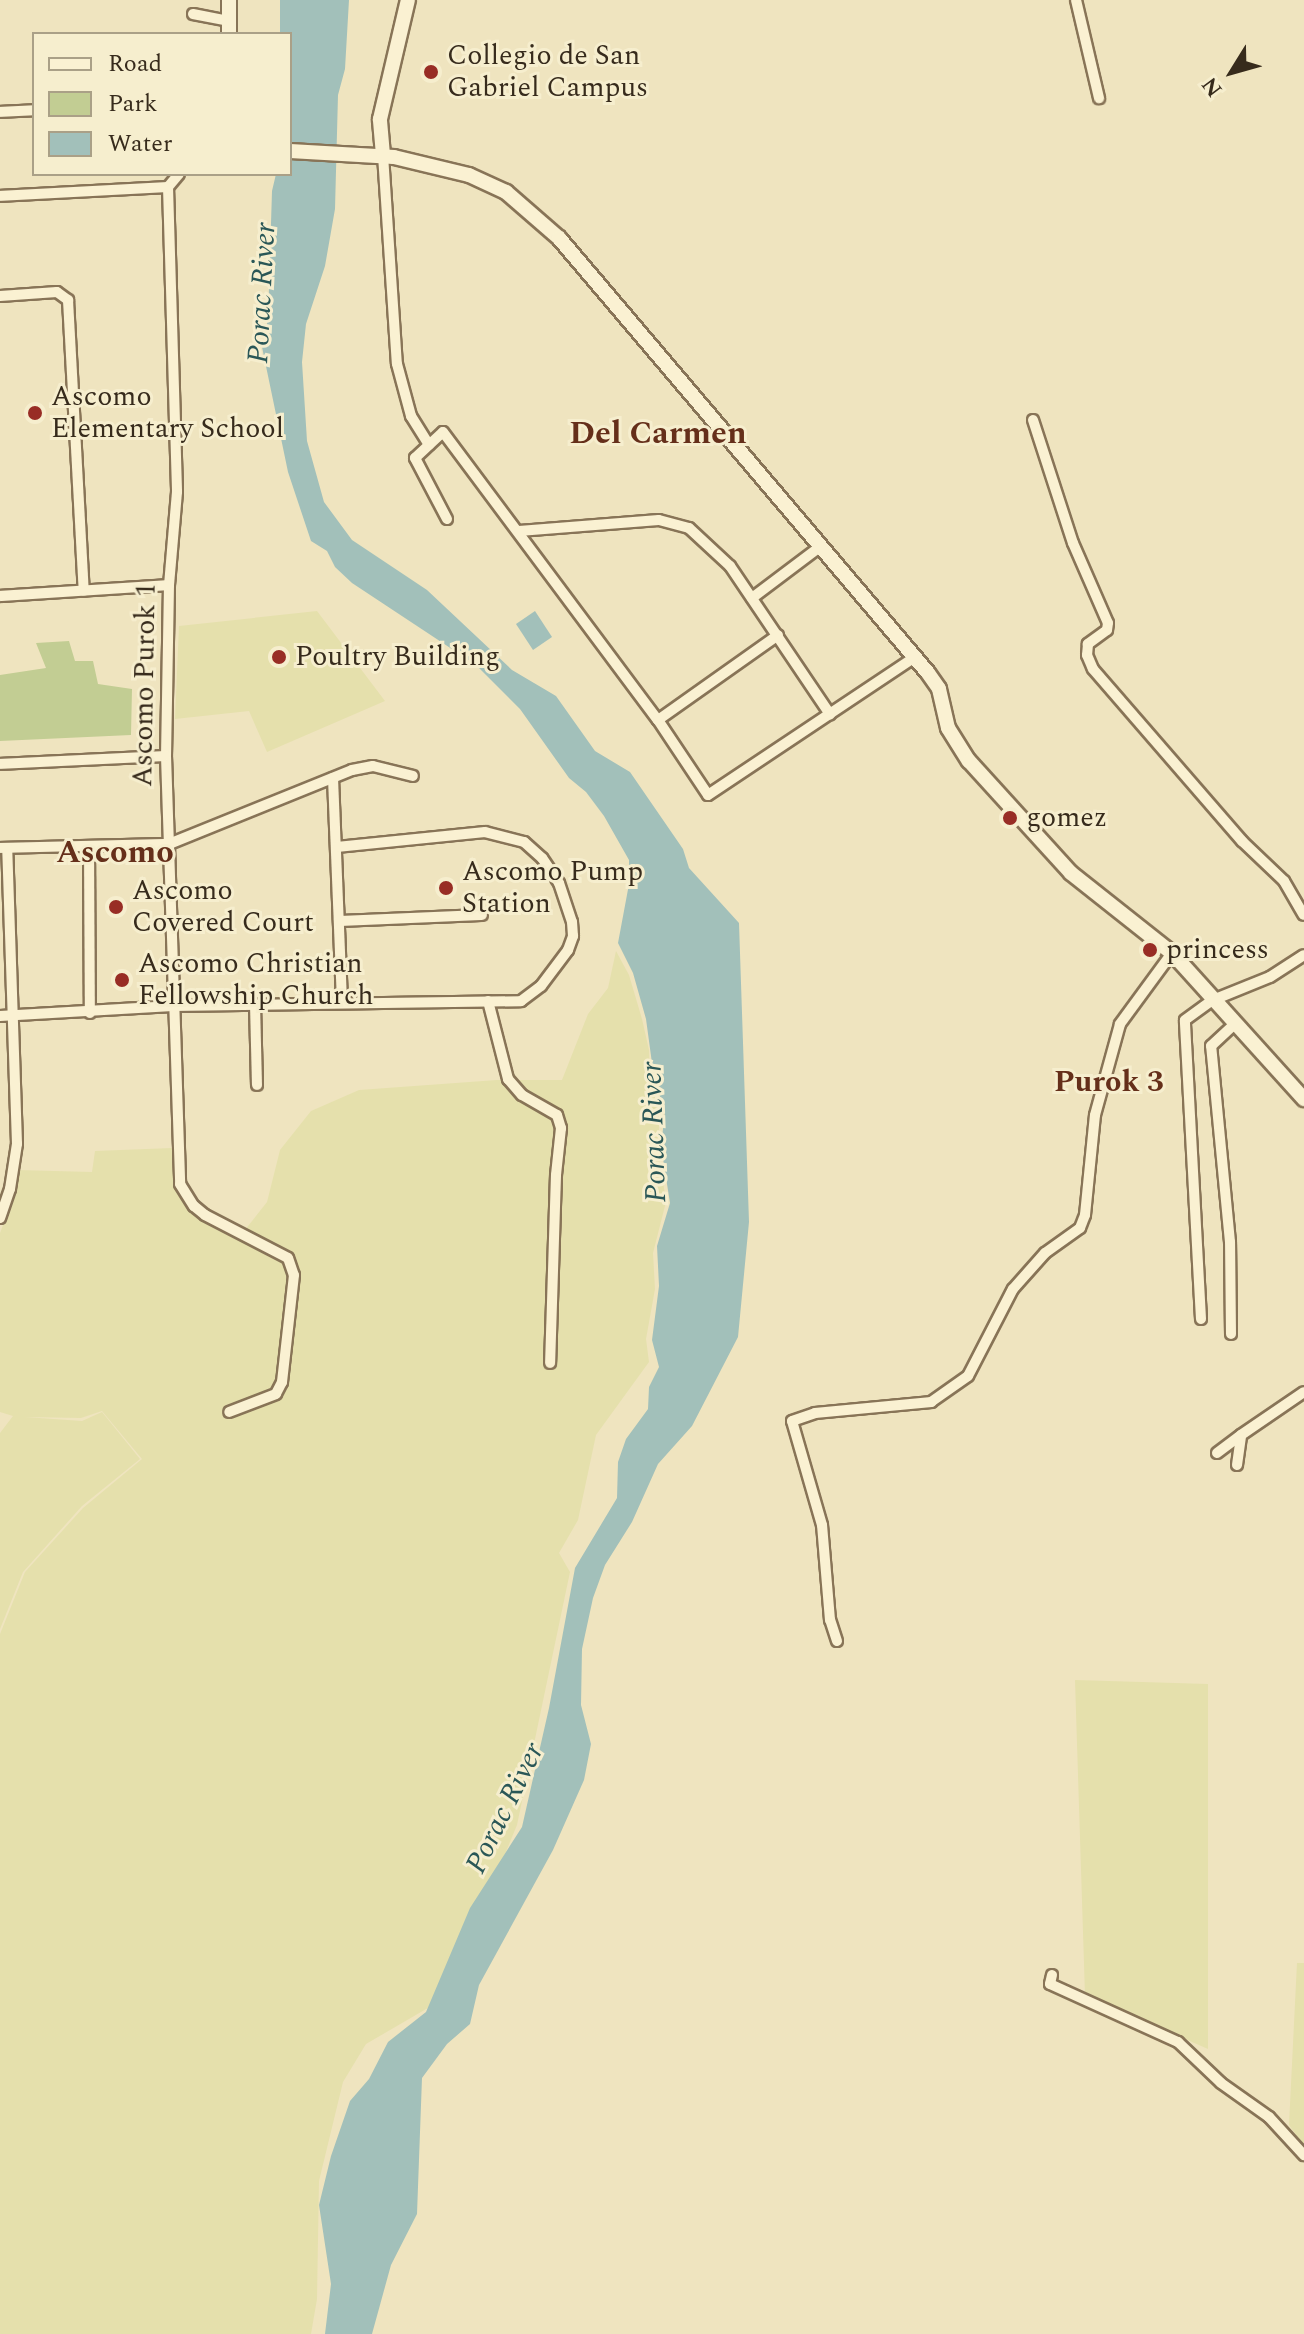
<!DOCTYPE html>
<html>
<head>
<meta charset="utf-8">
<style>
  body { margin:0 }
  #map { position:relative; width:1304px; height:2334px; overflow:hidden; background:#efe4bf; font-family:Spectral,serif }
  div>[style] { position:absolute }
  .farmland>* { inset:0; background:#e5e0ac }
  .green>* { inset:0; background:#c2cd93 }
  .water>* { inset:0; background:#a2c0ba }
  .roads { filter:drop-shadow(2px 0 #887457) drop-shadow(-2px 0 #887457) drop-shadow(0 2px #887457) drop-shadow(0 -2px #887457) }
  .street>* { height:10px; margin:-5px; padding:0 5px; transform-origin:5px; border-radius:5px; background:#faf1d2 }
  .secondary>* { height:14px; margin:-7px; padding:0 7px; transform-origin:7px; border-radius:7px; background:#faf1d2 }
  .dots>* { width:22px; height:22px; translate:-50% -50%; box-sizing:border-box; border:4px solid #f6eece; border-radius:50% }
  span { translate:-50% -50%; white-space:nowrap; text-align:center; line-height:1.15; -webkit-text-stroke:6px #f6eece; paint-order:stroke }
  .poi-label { font-size:28px; color:#372b1c }
  .left { translate:0 -50%; text-align:left }
  .street-label { font-size:28px; color:#372b1c }
  .water-label { font-size:30px; color:#2a5757; font-style:italic }
  .neighbourhood-label { font-size:30px; color:#652f1a; font-weight:700 }
  .quarter-label { font-size:32px; color:#652f1a; font-weight:700 }
  .legend { position:absolute; left:32px; top:32px; width:260px; height:144px; box-sizing:border-box; background:#f6eece; border:2px solid #aaa087; margin:0; padding:10px 14px; list-style:none; font-size:24px; color:#372b1c }
  .legend li { display:flex; align-items:center; gap:16px; height:40px }
  .legend b { width:40px; border:2px solid #aaa087 }
  .north { position:absolute; left:1192px; top:32px; width:80px; height:80px; -webkit-text-stroke:6px #f6eece; paint-order:stroke; rotate:233deg; font-size:22px; font-weight:700; line-height:32px; text-align:center; color:#372b1c }
  .north::after { content:''; display:block; margin:auto; width:28px; height:36px; background:#372b1c; clip-path:polygon(50% 0,100% 100%,50% 72%,0 100%) }
</style>
</head>
<body>
<div id="map">
  <div class="farmland">
    <div style="clip-path:polygon(317px 611px,385px 701px,267px 752px,249px 711px,175px 719px,179px 626px)"></div>
    <div style="clip-path:polygon(616px 951px,629px 975px,642px 1019px,649px 1050px,650px 1080px,660px 1113px,658px 1147px,666px 1202px,653px 1253px,655px 1289px,646px 1339px,649px 1362px,596px 1435px,578px 1520px,559px 1553px,570px 1572px,517px 1825px,457px 1970px,433px 2005px,366px 2044px,343px 2082px,319px 2181px,317px 2299px,311px 2334px,0 2334px,0 1634px,25px 1572px,83px 1508px,142px 1459px,102px 1411px,81px 1418px,25px 1417px,82px 1421px,102px 1412px,140px 1459px,82px 1506px,23px 1572px,0 1629px,0 1433px,13px 1416px,0 1412px,0 1233px,15px 1193px,17px 1170px,92px 1172px,95px 1151px,172px 1148px,177px 1190px,186px 1206px,237px 1240px,267px 1202px,280px 1150px,311px 1111px,359px 1090px,497px 1080px,562px 1080px,588px 1014px,608px 988px)"></div>
    <div style="clip-path:polygon(1075px 1680px,1208px 1684px,1208px 2049px,1085px 1995px)"></div>
    <div style="clip-path:polygon(1297px 1963px,1304px 1963px,1304px 2146px,1289px 2125px)"></div>
  </div>
  <div class="green">
    <div style="clip-path:polygon(69px 641px,75px 661px,93px 661px,98px 684px,132px 689px,131px 735px,0 741px,0 675px,46px 668px,36px 643px)"></div>
  </div>
  <div class="water">
    <div style="clip-path:polygon(280px 0,349px 0,345px 69px,338px 95px,335px 209px,325px 266px,306px 324px,302px 362px,307px 441px,324px 502px,352px 540px,427px 590px,512px 670px,556px 696px,595px 751px,630px 772px,683px 849px,689px 868px,739px 923px,749px 1222px,738px 1337px,692px 1426px,658px 1464px,632px 1522px,605px 1565px,593px 1598px,582px 1649px,581px 1705px,591px 1744px,584px 1780px,553px 1850px,479px 1985px,470px 2024px,447px 2044px,422px 2078px,417px 2214px,391px 2265px,372px 2334px,325px 2334px,331px 2284px,319px 2205px,331px 2156px,350px 2101px,369px 2079px,388px 2042px,426px 2012px,470px 1908px,522px 1827px,549px 1708px,575px 1568px,617px 1498px,618px 1462px,626px 1439px,648px 1409px,649px 1387px,659px 1367px,652px 1340px,659px 1286px,657px 1246px,670px 1203px,661px 1146px,665px 1112px,654px 1078px,646px 1019px,633px 973px,618px 943px,629px 884px,629px 860px,604px 816px,586px 792px,569px 778px,520px 709px,476px 665px,352px 583px,335px 567px,327px 551px,311px 541px,288px 472px,262px 347px,268px 319px,272px 191px,276px 174px,290px 174px,290px 34px,280px 34px)"></div>
    <div style="clip-path:polygon(535px 611px,552px 637px,533px 650px,516px 624px)"></div>
  </div>
  <div class="roads">
    <div class="street">
      <div style="left:1076px;top:0;width:101px;rotate:76.8deg"></div>
      <div style="left:193px;top:14px;width:36px;rotate:11deg"></div>
      <div style="left:0;top:112px;width:34px;rotate:-3deg"></div>
      <div style="left:383px;top:155px;width:209px;rotate:86.2deg"></div>
      <div style="left:397px;top:364px;width:54px;rotate:74.9deg"></div>
      <div style="left:411px;top:416px;width:34px;rotate:58deg"></div>
      <div style="left:168px;top:187px;width:305px;rotate:88.3deg"></div>
      <div style="left:177px;top:492px;width:93px;rotate:94.9deg"></div>
      <div style="left:169px;top:585px;width:171px;rotate:91deg"></div>
      <div style="left:166px;top:756px;width:428px;rotate:88.1deg"></div>
      <div style="left:180px;top:1184px;width:26px;rotate:58deg"></div>
      <div style="left:194px;top:1206px;width:14px;rotate:39deg"></div>
      <div style="left:205px;top:1215px;width:93px;rotate:27.4deg"></div>
      <div style="left:288px;top:1258px;width:18px;rotate:71deg"></div>
      <div style="left:294px;top:1275px;width:108px;rotate:96.4deg"></div>
      <div style="left:282px;top:1382px;width:13px;rotate:117deg"></div>
      <div style="left:276px;top:1394px;width:50px;rotate:159deg"></div>
      <div style="left:168px;top:187px;width:17px;rotate:-50deg"></div>
      <div style="left:0;top:196px;width:168px;rotate:-3.1deg"></div>
      <div style="left:0;top:296px;width:57px;rotate:-4deg"></div>
      <div style="left:57px;top:292px;width:14px;rotate:36deg"></div>
      <div style="left:68px;top:300px;width:291px;rotate:86.9deg"></div>
      <div style="left:1033px;top:420px;width:129px;rotate:72deg"></div>
      <div style="left:1073px;top:543px;width:87px;rotate:66.4deg"></div>
      <div style="left:1108px;top:623px;width:7px;rotate:98deg"></div>
      <div style="left:1107px;top:630px;width:24px;rotate:144deg"></div>
      <div style="left:1088px;top:644px;width:11px;rotate:95deg"></div>
      <div style="left:1087px;top:655px;width:15px;rotate:67deg"></div>
      <div style="left:1093px;top:669px;width:228px;rotate:49.1deg"></div>
      <div style="left:1242px;top:841px;width:58px;rotate:43.6deg"></div>
      <div style="left:1284px;top:881px;width:39px;rotate:60deg"></div>
      <div style="left:447px;top:519px;width:69px;rotate:-117.7deg"></div>
      <div style="left:415px;top:458px;width:38px;rotate:-43deg"></div>
      <div style="left:443px;top:432px;width:359px;rotate:53.3deg"></div>
      <div style="left:658px;top:720px;width:90px;rotate:56.3deg"></div>
      <div style="left:708px;top:795px;width:249px;rotate:-33.7deg"></div>
      <div style="left:519px;top:531px;width:140px;rotate:-4.5deg"></div>
      <div style="left:659px;top:520px;width:31px;rotate:15deg"></div>
      <div style="left:689px;top:528px;width:56px;rotate:42.8deg"></div>
      <div style="left:730px;top:566px;width:179px;rotate:56deg"></div>
      <div style="left:0;top:596px;width:169px;rotate:-3.7deg"></div>
      <div style="left:752px;top:598px;width:86px;rotate:-37deg"></div>
      <div style="left:658px;top:720px;width:147px;rotate:-35.3deg"></div>
      <div style="left:0;top:764px;width:166px;rotate:-2.8deg"></div>
      <div style="left:333px;top:778px;width:224px;rotate:87.7deg"></div>
      <div style="left:89px;top:846px;width:167px;rotate:89.7deg"></div>
      <div style="left:0;top:848px;width:169px;rotate:-1.4deg"></div>
      <div style="left:169px;top:844px;width:197px;rotate:-22deg"></div>
      <div style="left:352px;top:770px;width:21px;rotate:-11deg"></div>
      <div style="left:373px;top:766px;width:41px;rotate:14deg"></div>
      <div style="left:339px;top:921px;width:143px;rotate:-2.4deg"></div>
      <div style="left:488px;top:1001px;width:81px;rotate:75.6deg"></div>
      <div style="left:508px;top:1079px;width:21px;rotate:49deg"></div>
      <div style="left:522px;top:1095px;width:40px;rotate:29.7deg"></div>
      <div style="left:557px;top:1115px;width:14px;rotate:73deg"></div>
      <div style="left:561px;top:1128px;width:47px;rotate:96.1deg"></div>
      <div style="left:556px;top:1175px;width:188px;rotate:91.8deg"></div>
      <div style="left:255px;top:1004px;width:81px;rotate:88.6deg"></div>
      <div style="left:0;top:1016px;width:173px;rotate:-3.3deg"></div>
      <div style="left:173px;top:1006px;width:348px;rotate:-0.8deg"></div>
      <div style="left:521px;top:1001px;width:25px;rotate:-37deg"></div>
      <div style="left:541px;top:986px;width:45px;rotate:-53.1deg"></div>
      <div style="left:568px;top:950px;width:15px;rotate:-70deg"></div>
      <div style="left:573px;top:936px;width:14px;rotate:-94deg"></div>
      <div style="left:572px;top:922px;width:41px;rotate:-108.4deg"></div>
      <div style="left:559px;top:883px;width:30px;rotate:-124deg"></div>
      <div style="left:542px;top:858px;width:24px;rotate:-138deg"></div>
      <div style="left:524px;top:842px;width:40px;rotate:-165.6deg"></div>
      <div style="left:485px;top:832px;width:149px;rotate:174.2deg"></div>
      <div style="left:0;top:1218px;width:31px;rotate:-71deg"></div>
      <div style="left:10px;top:1189px;width:46px;rotate:-81.2deg"></div>
      <div style="left:17px;top:1144px;width:296px;rotate:-91.9deg"></div>
      <div style="left:1201px;top:1319px;width:299px;rotate:-93.1deg"></div>
      <div style="left:1185px;top:1020px;width:34px;rotate:-36deg"></div>
      <div style="left:1213px;top:1000px;width:61px;rotate:-22deg"></div>
      <div style="left:1270px;top:977px;width:40px;rotate:-32.9deg"></div>
      <div style="left:1231px;top:1334px;width:92px;rotate:-90.6deg"></div>
      <div style="left:1230px;top:1242px;width:197px;rotate:-95.5deg"></div>
      <div style="left:1211px;top:1046px;width:34px;rotate:-43deg"></div>
      <div style="left:1217px;top:1453px;width:30px;rotate:-37deg"></div>
      <div style="left:1237px;top:1465px;width:30px;rotate:-82deg"></div>
      <div style="left:1241px;top:1435px;width:76px;rotate:-34.3deg"></div>
      <div style="left:837px;top:1641px;width:22px;rotate:-108deg"></div>
      <div style="left:830px;top:1620px;width:95px;rotate:-94.8deg"></div>
      <div style="left:822px;top:1525px;width:108px;rotate:-106.1deg"></div>
      <div style="left:792px;top:1421px;width:24px;rotate:-19deg"></div>
      <div style="left:815px;top:1413px;width:117px;rotate:-5.4deg"></div>
      <div style="left:931px;top:1402px;width:45px;rotate:-35.1deg"></div>
      <div style="left:968px;top:1376px;width:98px;rotate:-62.7deg"></div>
      <div style="left:1013px;top:1289px;width:48px;rotate:-48.4deg"></div>
      <div style="left:1045px;top:1253px;width:43px;rotate:-35.5deg"></div>
      <div style="left:1080px;top:1228px;width:14px;rotate:-69deg"></div>
      <div style="left:1085px;top:1215px;width:100px;rotate:-84.3deg"></div>
      <div style="left:1095px;top:1115px;width:94px;rotate:-74.6deg"></div>
      <div style="left:1120px;top:1024px;width:88px;rotate:-53.8deg"></div>
      <div style="left:1052px;top:1975px;width:9px;rotate:103deg"></div>
      <div style="left:1050px;top:1984px;width:141px;rotate:24.4deg"></div>
      <div style="left:1178px;top:2042px;width:59px;rotate:43.6deg"></div>
      <div style="left:1221px;top:2083px;width:59px;rotate:35.3deg"></div>
      <div style="left:1269px;top:2117px;width:52px;rotate:47.4deg"></div>
    </div>
    <div class="secondary">
      <div style="left:229px;top:0;width:34px;rotate:90deg"></div>
      <div style="left:290px;top:151px;width:104px;rotate:3.3deg"></div>
      <div style="left:394px;top:157px;width:77px;rotate:13.5deg"></div>
      <div style="left:469px;top:175px;width:41px;rotate:24.7deg"></div>
      <div style="left:506px;top:192px;width:70px;rotate:41deg"></div>
      <div style="left:559px;top:238px;width:570px;rotate:49.69deg"></div>
      <div style="left:928px;top:673px;width:19px;rotate:55deg"></div>
      <div style="left:939px;top:689px;width:40px;rotate:77deg"></div>
      <div style="left:948px;top:728px;width:39px;rotate:58deg"></div>
      <div style="left:969px;top:761px;width:151px;rotate:47.7deg"></div>
      <div style="left:1071px;top:873px;width:129px;rotate:38.4deg"></div>
      <div style="left:1172px;top:953px;width:197px;rotate:47.9deg"></div>
      <div style="left:383px;top:155px;width:36px;rotate:-95deg"></div>
      <div style="left:380px;top:119px;width:122px;rotate:-76.8deg"></div>
    </div>
  </div>
  <div class="dots">
    <div style="left:431px;top:72px;background:#982d25"></div>
    <div style="left:35px;top:413px;background:#982d25"></div>
    <div style="left:279px;top:657px;background:#982d25"></div>
    <div style="left:1010px;top:818px;background:#982d25"></div>
    <div style="left:446px;top:888px;background:#982d25"></div>
    <div style="left:116px;top:907px;background:#982d25"></div>
    <div style="left:1150px;top:950px;background:#982d25"></div>
    <div style="left:122px;top:980px;background:#982d25"></div>
  </div>
  <div class="poi-label">
    <span class="left" style="left:447px;top:72px">Collegio de San<br>Gabriel Campus</span>
    <span class="left" style="left:51px;top:413px">Ascomo<br>Elementary School</span>
    <span class="left" style="left:295px;top:657px">Poultry Building</span>
    <span class="left" style="left:1026px;top:818px">gomez</span>
    <span class="left" style="left:462px;top:888px">Ascomo Pump<br>Station</span>
    <span class="left" style="left:132px;top:907px">Ascomo<br>Covered Court</span>
    <span class="left" style="left:1166px;top:950px">princess</span>
    <span class="left" style="left:138px;top:980px">Ascomo Christian<br>Fellowship Church</span>
  </div>
  <div class="street-label">
    <span style="left:145px;top:685px;rotate:-89deg">Ascomo Purok 1</span>
  </div>
  <div class="water-label">
    <span style="left:262px;top:293px;rotate:-87deg">Porac River</span>
    <span style="left:654px;top:1132px;rotate:-92deg">Porac River</span>
    <span style="left:505px;top:1808px;rotate:-64deg">Porac River</span>
  </div>
  <div class="neighbourhood-label">
    <span style="left:1109px;top:1082px">Purok 3</span>
  </div>
  <div class="quarter-label">
    <span style="left:658px;top:434px">Del Carmen</span>
    <span style="left:115px;top:853px">Ascomo</span>
  </div>
  <ul class="legend">
  <li><b style="height:10px;background:#faf1d2"></b>Road</li>
  <li><b style="height:22px;background:#c2cd93"></b>Park</li>
  <li><b style="height:22px;background:#a2c0ba"></b>Water</li>
  </ul>
  <div class="north">N</div>
</div>
</body>
</html>
